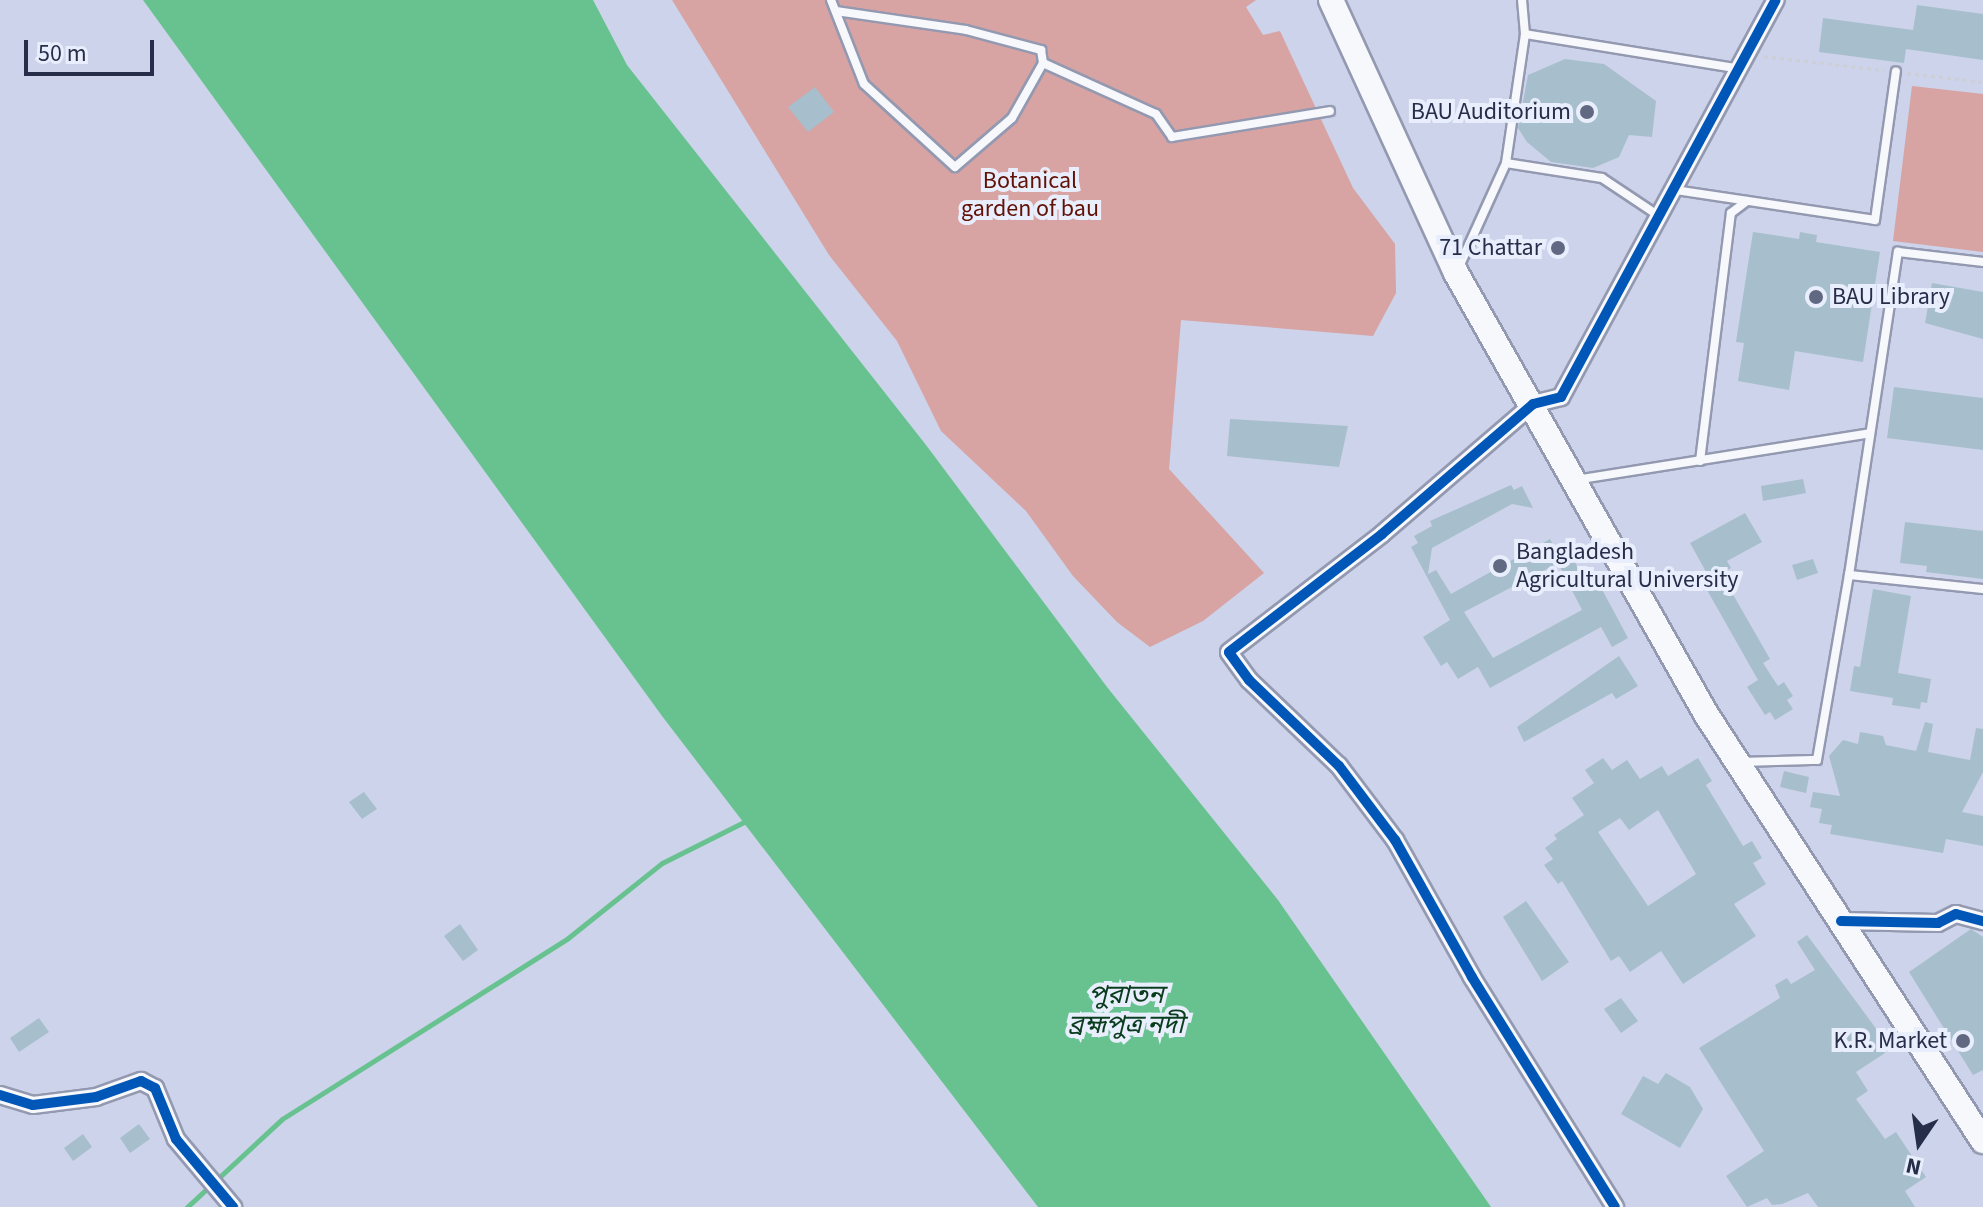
<!DOCTYPE html>
<html>
<head>
<meta charset="utf-8">
<style>
  body { margin:0 }
  #map { position:relative; width:1983px; height:1207px; overflow:hidden; background:#ccd3ea; font-family:"Source Sans 3","Noto Sans Bengali",sans-serif }
  div>[style] { position:absolute }
  .green>* { inset:0; background:#d7a3a3 }
  .water>* { inset:0; background:#68c290 }
  .stream>* { height:5px; margin:-2.5px; padding:0 2.5px; transform-origin:2.5px; border-radius:2.5px; background:#68c290 }
  .building>* { inset:0; background:#a7bfcd }
  .path>* { height:3px; margin-top:-1.5px; transform-origin:0; background:repeating-linear-gradient(90deg,#cdcfd6 0 4px,transparent 0 8px) }
  .roads { filter:drop-shadow(2px 0 #9399b0) drop-shadow(-2px 0 #9399b0) drop-shadow(0 2px #9399b0) drop-shadow(0 -2px #9399b0) }
  .lane>* { height:8px; margin:-4px; padding:0 4px; transform-origin:4px; border-radius:4px; background:#f7f8fc }
  .street>* { height:16px; margin:-8px; padding:0 8px; transform-origin:8px; border-radius:8px; background:#f7f8fc }
  .secondary>* { height:24px; margin:-12px; padding:0 12px; transform-origin:12px; border-radius:12px; background:#f7f8fc }
  .cycleway>* { height:10px; margin:-5px; padding:0 5px; transform-origin:5px; border-radius:5px; background:#0057b8 }
  .dots>* { width:22px; height:22px; translate:-50% -50%; box-sizing:border-box; border:4px solid #e9eefd; border-radius:50% }
  span { translate:-50% -50%; white-space:nowrap; text-align:center; line-height:1.15; -webkit-text-stroke:8px #e9eefd; paint-order:stroke }
  .poi-label { font-size:24px; color:#272e4a }
  .right { translate:-100% -50%; text-align:right }
  .left { translate:0 -50%; text-align:left }
  .park-label { font-size:24px; color:#611106 }
  .water-label { font-size:26px; color:#093c1d; font-style:italic }
  .north { position:absolute; left:1879px; top:1103px; width:80px; height:80px; -webkit-text-stroke:6px #e9eefd; paint-order:stroke; rotate:193deg; font-size:22px; font-weight:700; line-height:32px; text-align:center; color:#272e4a }
  .north::after { content:''; display:block; margin:auto; width:28px; height:36px; background:#272e4a; clip-path:polygon(50% 0,100% 100%,50% 72%,0 100%) }
  .scale { position:absolute; left:24px; top:40px; width:130px; height:36px; box-sizing:border-box; border:4px solid #272e4a; border-top:0; padding-left:10px; font-size:24px; line-height:28px; white-space:nowrap; color:#272e4a; -webkit-text-stroke:6px #e9eefd; paint-order:stroke }
</style>
</head>
<body>
<div id="map">
  <div class="green">
    <div style="clip-path:polygon(672px 0,1256px 0,1246px 7px,1263px 35px,1280px 31px,1353px 188px,1395px 244px,1396px 293px,1373px 336px,1181px 320px,1169px 469px,1264px 573px,1203px 621px,1150px 647px,1117px 622px,1073px 576px,1026px 511px,941px 431px,897px 341px,829px 255px)"></div>
    <div style="clip-path:polygon(1912px 86px,1983px 94px,1983px 252px,1893px 241px)"></div>
  </div>
  <div class="water">
    <div style="clip-path:polygon(143px 0,593px 0,627px 65px,926px 445px,1107px 687px,1278px 900px,1491px 1207px,1038px 1207px,662px 716px)"></div>
  </div>
  <div class="stream">
    <div style="left:187px;top:1207px;width:129px;rotate:-42.8deg"></div>
    <div style="left:282px;top:1119px;width:338px;rotate:-32.3deg"></div>
    <div style="left:568px;top:938px;width:120px;rotate:-38.6deg"></div>
    <div style="left:662px;top:863px;width:96px;rotate:-26.6deg"></div>
  </div>
  <div class="building">
    <div style="clip-path:polygon(1917px 5px,1983px 14px,1983px 60px,1906px 49px,1904px 63px,1819px 52px,1823px 18px,1913px 30px)"></div>
    <div style="clip-path:polygon(1565px 59px,1604px 64px,1656px 101px,1652px 137px,1629px 135px,1619px 157px,1593px 168px,1551px 162px,1527px 142px,1518px 128px,1528px 75px)"></div>
    <div style="clip-path:polygon(815px 87px,834px 112px,808px 132px,788px 107px)"></div>
    <div style="clip-path:polygon(1753px 232px,1799px 239px,1800px 232px,1817px 235px,1816px 242px,1880px 252px,1863px 362px,1795px 351px,1789px 390px,1738px 381px,1744px 343px,1736px 342px)"></div>
    <div style="clip-path:polygon(1932px 283px,1983px 292px,1983px 339px,1925px 323px)"></div>
    <div style="clip-path:polygon(1894px 387px,1983px 398px,1983px 450px,1887px 438px)"></div>
    <div style="clip-path:polygon(1230px 419px,1348px 426px,1339px 467px,1227px 456px)"></div>
    <div style="clip-path:polygon(1803px 479px,1806px 493px,1763px 501px,1761px 486px)"></div>
    <div style="clip-path:polygon(1511px 485px,1514px 490px,1522px 486px,1533px 508px,1512px 504px,1432px 548px,1428px 574px,1436px 570px,1451px 594px,1550px 539px,1562px 561px,1464px 612px,1493px 658px,1582px 610px,1560px 567px,1574px 560px,1586px 585px,1597px 580px,1628px 638px,1612px 647px,1601px 627px,1490px 688px,1478px 667px,1458px 679px,1447px 662px,1441px 666px,1423px 637px,1450px 620px,1411px 547px,1418px 543px,1414px 536px,1432px 526px,1430px 521px)"></div>
    <div style="clip-path:polygon(1745px 513px,1762px 542px,1727px 561px,1731px 568px,1710px 579px,1690px 543px)"></div>
    <div style="clip-path:polygon(1905px 522px,1983px 531px,1983px 579px,1926px 572px,1927px 566px,1900px 563px)"></div>
    <div style="clip-path:polygon(1813px 559px,1818px 573px,1797px 580px,1792px 565px)"></div>
    <div style="clip-path:polygon(1727px 584px,1770px 659px,1763px 663px,1778px 686px,1784px 682px,1793px 696px,1787px 700px,1793px 709px,1775px 720px,1770px 712px,1765px 715px,1747px 687px,1758px 680px,1707px 590px)"></div>
    <div style="clip-path:polygon(1873px 589px,1911px 596px,1898px 673px,1931px 679px,1927px 703px,1921px 702px,1920px 709px,1892px 705px,1893px 698px,1850px 691px,1854px 666px,1860px 667px)"></div>
    <div style="clip-path:polygon(1619px 656px,1638px 686px,1616px 699px,1612px 693px,1524px 742px,1517px 727px)"></div>
    <div style="clip-path:polygon(1925px 722px,1933px 724px,1928px 752px,1970px 760px,1976px 728px,1983px 729px,1983px 772px,1962px 812px,1983px 816px,1983px 846px,1946px 839px,1943px 853px,1830px 834px,1832px 825px,1819px 823px,1822px 809px,1810px 807px,1813px 792px,1840px 796px,1829px 756px,1843px 740px,1858px 744px,1860px 732px,1883px 736px,1886px 745px,1916px 751px)"></div>
    <div style="clip-path:polygon(evenodd,1603px 758px,1612px 770px,1627px 760px,1640px 779px,1662px 766px,1668px 776px,1698px 758px,1712px 781px,1706px 785px,1743px 846px,1752px 841px,1762px 858px,1753px 863px,1766px 884px,1734px 904px,1756px 936px,1683px 984px,1661px 951px,1630px 972px,1619px 956px,1611px 961px,1562px 881px,1558px 884px,1544px 865px,1553px 859px,1545px 848px,1557px 839px,1554px 835px,1584px 815px,1572px 798px,1594px 783px,1585px 770px,1603px 758px,1658px 810px,1696px 874px,1648px 906px,1598px 832px,1620px 818px,1629px 830px,1658px 810px)"></div>
    <div style="clip-path:polygon(1784px 771px,1809px 777px,1806px 793px,1780px 787px)"></div>
    <div style="clip-path:polygon(364px 792px,377px 809px,362px 819px,349px 802px)"></div>
    <div style="clip-path:polygon(1526px 901px,1569px 962px,1542px 981px,1503px 917px)"></div>
    <div style="clip-path:polygon(460px 924px,478px 950px,463px 961px,444px 936px)"></div>
    <div style="clip-path:polygon(1971px 929px,1983px 937px,1983px 1070px,1973px 1075px,1909px 972px)"></div>
    <div style="clip-path:polygon(1807px 935px,1886px 1042px,1880px 1045px,1885px 1053px,1856px 1072px,1868px 1091px,1856px 1099px,1885px 1139px,1896px 1132px,1926px 1177px,1905px 1191px,1915px 1207px,1818px 1207px,1808px 1193px,1782px 1204px,1772px 1205px,1767px 1198px,1747px 1207px,1726px 1176px,1764px 1151px,1699px 1048px,1780px 998px,1775px 985px,1787px 978px,1791px 984px,1815px 970px,1797px 942px)"></div>
    <div style="clip-path:polygon(1621px 998px,1638px 1021px,1621px 1033px,1604px 1009px)"></div>
    <div style="clip-path:polygon(39px 1018px,49px 1032px,19px 1052px,10px 1038px)"></div>
    <div style="clip-path:polygon(1666px 1073px,1690px 1087px,1703px 1109px,1680px 1148px,1621px 1114px,1643px 1076px,1658px 1084px)"></div>
    <div style="clip-path:polygon(139px 1124px,150px 1139px,130px 1153px,120px 1138px)"></div>
    <div style="clip-path:polygon(83px 1134px,92px 1147px,73px 1161px,64px 1148px)"></div>
  </div>
  <div class="path">
    <div style="left:1764px;top:56px;width:121px;rotate:6.7deg"></div>
    <div style="left:1907px;top:73px;width:77px;rotate:6.8deg"></div>
  </div>
  <div class="roads">
    <div class="lane">
      <div style="left:831px;top:0;width:90px;rotate:68.6deg"></div>
      <div style="left:864px;top:84px;width:123px;rotate:42.4deg"></div>
      <div style="left:955px;top:167px;width:75px;rotate:-40.7deg"></div>
      <div style="left:1012px;top:118px;width:63px;rotate:-60.6deg"></div>
      <div style="left:1043px;top:63px;width:124px;rotate:24.3deg"></div>
      <div style="left:1156px;top:114px;width:28px;rotate:55deg"></div>
      <div style="left:1172px;top:137px;width:160px;rotate:-9.3deg"></div>
      <div style="left:836px;top:11px;width:131px;rotate:8.3deg"></div>
      <div style="left:966px;top:30px;width:78px;rotate:14.9deg"></div>
      <div style="left:1041px;top:50px;width:13px;rotate:81deg"></div>
      <div style="left:1525px;top:34px;width:218px;rotate:9.2deg"></div>
      <div style="left:1506px;top:163px;width:130px;rotate:-81.6deg"></div>
      <div style="left:1525px;top:34px;width:34px;rotate:-95deg"></div>
      <div style="left:1675px;top:190px;width:202px;rotate:8.5deg"></div>
      <div style="left:1875px;top:220px;width:150px;rotate:-82deg"></div>
      <div style="left:1458px;top:269px;width:116px;rotate:-65.6deg"></div>
      <div style="left:1506px;top:163px;width:97px;rotate:8.9deg"></div>
      <div style="left:1602px;top:178px;width:69px;rotate:33.7deg"></div>
      <div style="left:1700px;top:461px;width:250px;rotate:-82.9deg"></div>
      <div style="left:1731px;top:213px;width:20px;rotate:-37deg"></div>
      <div style="left:1575px;top:480px;width:296px;rotate:-9deg"></div>
      <div style="left:1849px;top:575px;width:327px;rotate:-81.4deg"></div>
      <div style="left:1898px;top:252px;width:86px;rotate:6.7deg"></div>
      <div style="left:1744px;top:762px;width:73px;rotate:-1.6deg"></div>
      <div style="left:1817px;top:760px;width:188px;rotate:-80.2deg"></div>
      <div style="left:1849px;top:575px;width:135px;rotate:6deg"></div>
    </div>
    <div class="street">
      <div style="left:1841px;top:921px;width:97px;rotate:1.2deg"></div>
      <div style="left:1938px;top:923px;width:20px;rotate:-27deg"></div>
      <div style="left:1956px;top:914px;width:28px;rotate:15deg"></div>
      <div style="left:0;top:1095px;width:34px;rotate:17deg"></div>
      <div style="left:33px;top:1105px;width:64px;rotate:-7.2deg"></div>
      <div style="left:96px;top:1097px;width:48px;rotate:-19.6deg"></div>
      <div style="left:141px;top:1081px;width:16px;rotate:27deg"></div>
      <div style="left:155px;top:1088px;width:55px;rotate:67.6deg"></div>
      <div style="left:176px;top:1139px;width:89px;rotate:50deg"></div>
      <div style="left:1615px;top:1207px;width:271px;rotate:-121.9deg"></div>
      <div style="left:1472px;top:977px;width:157px;rotate:-119.3deg"></div>
      <div style="left:1395px;top:840px;width:93px;rotate:-127.1deg"></div>
      <div style="left:1339px;top:766px;width:124px;rotate:-136.3deg"></div>
      <div style="left:1249px;top:680px;width:34px;rotate:-126deg"></div>
      <div style="left:1229px;top:652px;width:193px;rotate:-37.6deg"></div>
      <div style="left:1382px;top:534px;width:199px;rotate:-40.7deg"></div>
      <div style="left:1533px;top:404px;width:29px;rotate:-14deg"></div>
      <div style="left:1561px;top:397px;width:451px;rotate:-61.6deg"></div>
    </div>
    <div class="secondary">
      <div style="left:1331px;top:0;width:300px;rotate:65.4deg"></div>
      <div style="left:1456px;top:273px;width:507px;rotate:60.45deg"></div>
      <div style="left:1706px;top:714px;width:509px;rotate:57.03deg"></div>
    </div>
  </div>
  <div class="cycleway">
    <div style="left:1841px;top:921px;width:97px;rotate:1.2deg"></div>
    <div style="left:1938px;top:923px;width:20px;rotate:-27deg"></div>
    <div style="left:1956px;top:914px;width:28px;rotate:15deg"></div>
    <div style="left:0;top:1095px;width:34px;rotate:17deg"></div>
    <div style="left:33px;top:1105px;width:64px;rotate:-7.2deg"></div>
    <div style="left:96px;top:1097px;width:48px;rotate:-19.6deg"></div>
    <div style="left:141px;top:1081px;width:16px;rotate:27deg"></div>
    <div style="left:155px;top:1088px;width:55px;rotate:67.6deg"></div>
    <div style="left:176px;top:1139px;width:89px;rotate:50deg"></div>
    <div style="left:1615px;top:1207px;width:271px;rotate:-121.9deg"></div>
    <div style="left:1472px;top:977px;width:157px;rotate:-119.3deg"></div>
    <div style="left:1395px;top:840px;width:93px;rotate:-127.1deg"></div>
    <div style="left:1339px;top:766px;width:124px;rotate:-136.3deg"></div>
    <div style="left:1249px;top:680px;width:34px;rotate:-126deg"></div>
    <div style="left:1229px;top:652px;width:193px;rotate:-37.6deg"></div>
    <div style="left:1382px;top:534px;width:199px;rotate:-40.7deg"></div>
    <div style="left:1533px;top:404px;width:29px;rotate:-14deg"></div>
    <div style="left:1561px;top:397px;width:451px;rotate:-61.6deg"></div>
  </div>
  <div class="dots">
    <div style="left:1587px;top:112px;background:#616882"></div>
    <div style="left:1558px;top:248px;background:#616882"></div>
    <div style="left:1816px;top:297px;background:#616882"></div>
    <div style="left:1500px;top:566px;background:#616882"></div>
    <div style="left:1963px;top:1041px;background:#616882"></div>
  </div>
  <div class="poi-label">
    <span class="right" style="left:1571px;top:112px">BAU Auditorium</span>
    <span class="right" style="left:1542px;top:248px">71 Chattar</span>
    <span class="left" style="left:1832px;top:297px">BAU Library</span>
    <span class="left" style="left:1516px;top:566px">Bangladesh<br>Agricultural University</span>
    <span class="right" style="left:1947px;top:1041px">K.R. Market</span>
  </div>
  <div class="park-label">
    <span style="left:1030px;top:195px">Botanical<br>garden of bau</span>
  </div>
  <div class="water-label">
    <span style="left:1126px;top:1010px">পুরাতন<br>ব্রহ্মপুত্র নদী</span>
  </div>
  <div class="north">N</div>
  <div class="scale">50 m</div>
</div>
</body>
</html>
